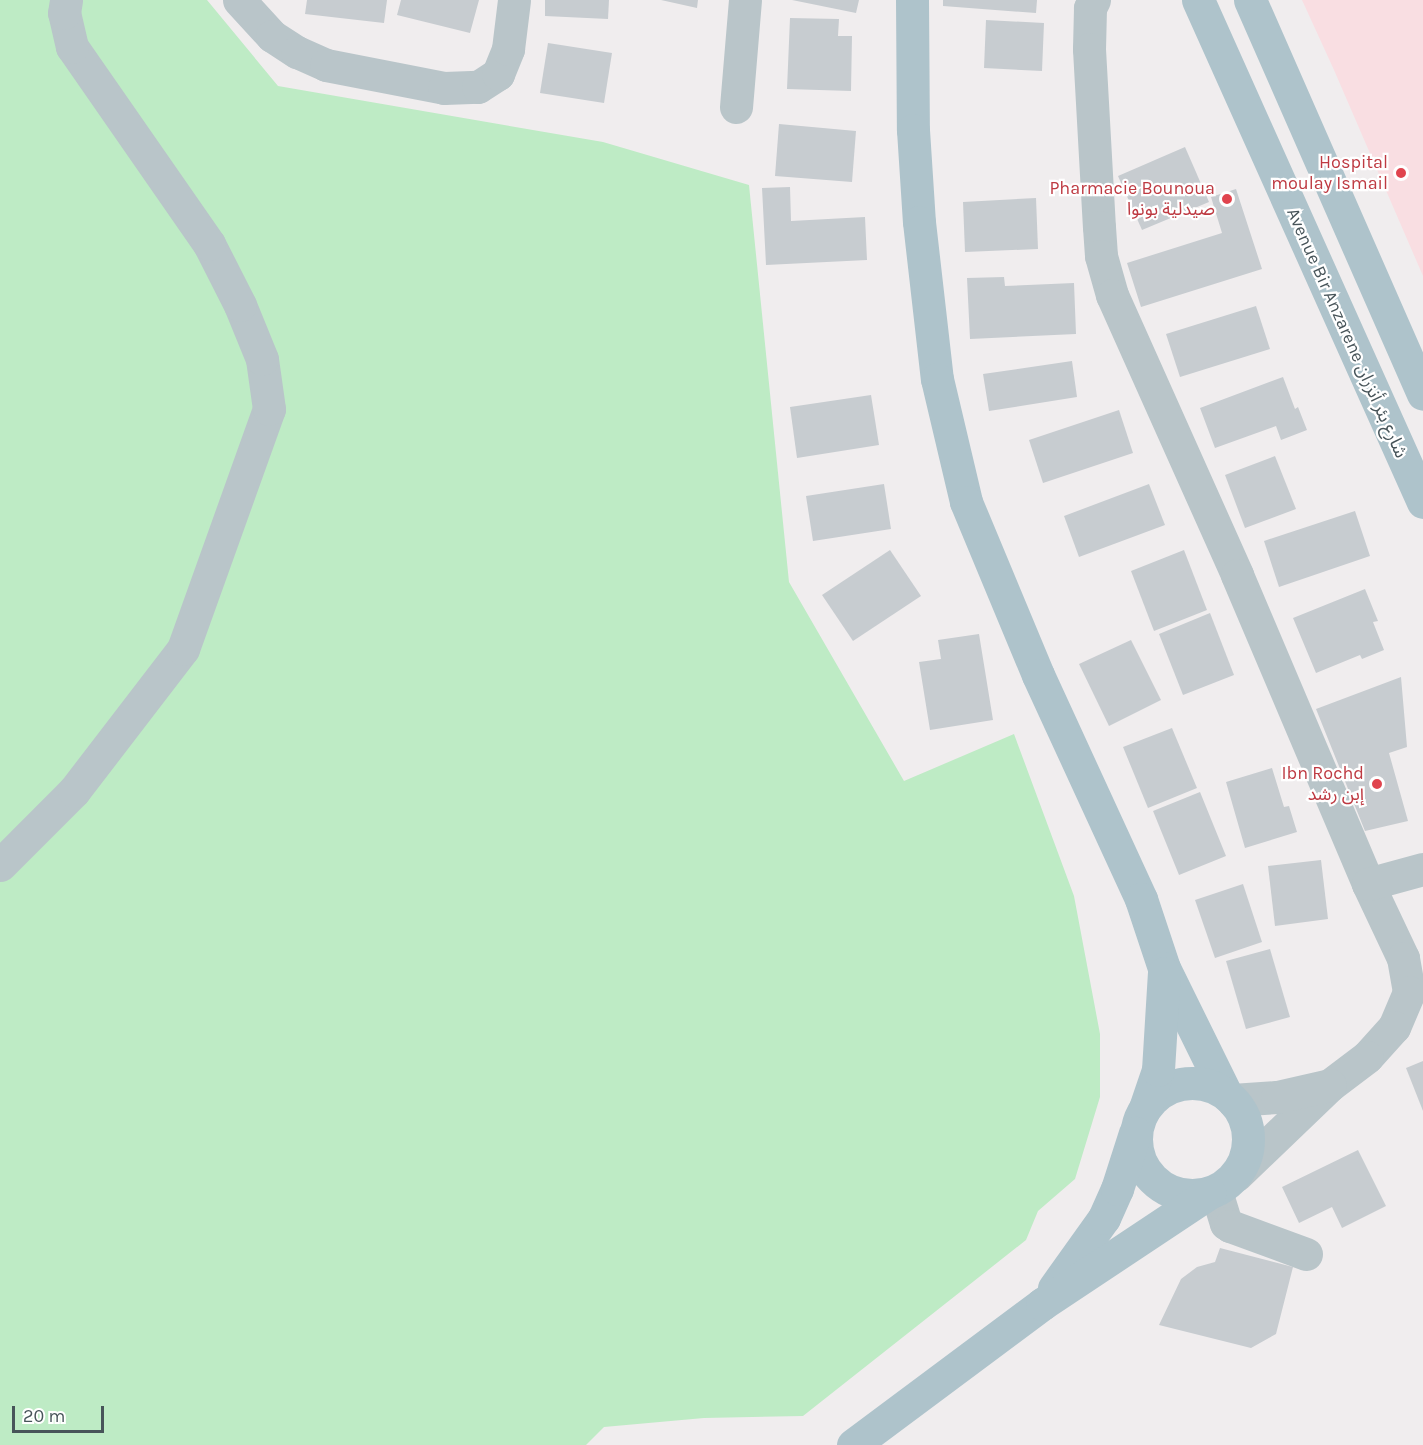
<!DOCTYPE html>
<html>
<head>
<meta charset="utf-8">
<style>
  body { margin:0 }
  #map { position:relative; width:1423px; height:1445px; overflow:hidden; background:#f0edee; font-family:Karla,"Noto Sans Arabic",sans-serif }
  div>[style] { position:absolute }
  .medical>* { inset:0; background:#f9dee2 }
  .green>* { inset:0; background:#beebc5 }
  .building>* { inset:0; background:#c7ccd0 }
  .minor>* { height:33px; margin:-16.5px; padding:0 16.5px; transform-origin:16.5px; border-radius:16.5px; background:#b9c5c9 }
  .major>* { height:33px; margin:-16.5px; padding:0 16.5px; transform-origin:16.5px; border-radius:16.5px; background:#aec3cb }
  .major>.ring { margin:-16.5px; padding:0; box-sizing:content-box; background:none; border:33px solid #aec3cb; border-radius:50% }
  .dots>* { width:16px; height:16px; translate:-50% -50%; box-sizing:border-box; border:3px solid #fff; border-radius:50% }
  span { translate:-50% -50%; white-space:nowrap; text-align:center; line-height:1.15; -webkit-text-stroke:4.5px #fff; paint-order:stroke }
  .health-label { font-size:18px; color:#be3a42 }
  .right { translate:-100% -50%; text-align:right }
  .street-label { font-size:18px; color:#475459 }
  .scale { position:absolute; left:12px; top:1406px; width:92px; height:27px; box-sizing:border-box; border:3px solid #475459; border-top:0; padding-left:8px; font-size:18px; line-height:21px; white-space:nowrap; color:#475459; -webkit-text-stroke:4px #fff; paint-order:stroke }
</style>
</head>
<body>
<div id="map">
  <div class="medical">
    <div style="clip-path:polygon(1302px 0,1423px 0,1423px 276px,1334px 70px)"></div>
  </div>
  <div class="green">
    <div style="clip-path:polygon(0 0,207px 0,278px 86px,603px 142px,749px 185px,789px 582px,904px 781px,1014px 734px,1074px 896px,1100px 1034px,1100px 1097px,1075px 1179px,1038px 1211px,1026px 1240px,803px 1416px,704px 1418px,604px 1427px,586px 1445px,0 1445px)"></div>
  </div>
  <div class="building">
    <div style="clip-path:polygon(307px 0,387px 0,384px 23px,305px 14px)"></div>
    <div style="clip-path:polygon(401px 0,479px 0,470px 33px,397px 15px)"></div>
    <div style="clip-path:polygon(545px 0,609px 0,608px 19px,545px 16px)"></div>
    <div style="clip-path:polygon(661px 0,698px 0,697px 8px)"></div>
    <div style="clip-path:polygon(792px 0,859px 0,856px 13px)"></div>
    <div style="clip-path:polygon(943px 0,1037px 0,1036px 13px,943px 6px)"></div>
    <div style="clip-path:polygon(790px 18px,839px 19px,838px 36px,852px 36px,851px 91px,787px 89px)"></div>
    <div style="clip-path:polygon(986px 20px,1044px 23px,1042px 71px,984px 68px)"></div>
    <div style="clip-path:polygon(548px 43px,612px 53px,604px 103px,540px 93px)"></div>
    <div style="clip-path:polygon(779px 124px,856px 131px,852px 182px,775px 176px)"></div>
    <div style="clip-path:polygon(1185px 147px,1209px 202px,1142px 230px,1118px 176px)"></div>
    <div style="clip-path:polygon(790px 187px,791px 221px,865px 217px,867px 260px,766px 265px,762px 188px)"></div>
    <div style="clip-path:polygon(1236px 189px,1262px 269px,1141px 307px,1127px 263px,1222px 233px,1211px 197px)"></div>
    <div style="clip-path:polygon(1036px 198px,1038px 249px,965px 252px,963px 202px)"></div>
    <div style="clip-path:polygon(1004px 277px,1005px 286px,1074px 283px,1076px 334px,970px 339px,967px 278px)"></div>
    <div style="clip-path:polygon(1256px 306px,1270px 349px,1180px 377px,1166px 334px)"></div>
    <div style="clip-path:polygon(1072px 361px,1077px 397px,989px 411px,983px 374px)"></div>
    <div style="clip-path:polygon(1283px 377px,1295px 409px,1298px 407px,1307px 430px,1281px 440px,1276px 426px,1215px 448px,1200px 408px)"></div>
    <div style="clip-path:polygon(871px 395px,879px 445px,797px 458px,790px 407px)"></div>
    <div style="clip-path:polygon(1119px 410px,1133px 453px,1043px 483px,1029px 440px)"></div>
    <div style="clip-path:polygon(1275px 456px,1296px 509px,1245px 528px,1225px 475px)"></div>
    <div style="clip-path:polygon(884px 484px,891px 529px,813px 541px,806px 496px)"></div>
    <div style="clip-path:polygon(1149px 484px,1165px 525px,1079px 557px,1064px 516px)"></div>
    <div style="clip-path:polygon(1355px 511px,1370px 556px,1279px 587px,1264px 541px)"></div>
    <div style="clip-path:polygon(890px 550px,921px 596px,853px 641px,822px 595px)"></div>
    <div style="clip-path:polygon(1184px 550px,1207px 610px,1154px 631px,1131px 571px)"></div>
    <div style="clip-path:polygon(1365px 589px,1378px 621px,1373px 622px,1384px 650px,1362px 659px,1360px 655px,1316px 673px,1293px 618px)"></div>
    <div style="clip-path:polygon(1210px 613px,1234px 675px,1183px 695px,1159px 634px)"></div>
    <div style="clip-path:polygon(979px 634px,993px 720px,930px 730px,919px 662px,941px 659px,938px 640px)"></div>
    <div style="clip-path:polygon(1131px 640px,1161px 700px,1109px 726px,1079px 664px)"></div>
    <div style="clip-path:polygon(1401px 677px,1407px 747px,1389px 753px,1408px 821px,1365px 831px,1316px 709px)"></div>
    <div style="clip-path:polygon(1172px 728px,1197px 788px,1148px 808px,1123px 747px)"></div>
    <div style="clip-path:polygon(1272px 768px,1284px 807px,1289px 806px,1297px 832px,1245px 848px,1226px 782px)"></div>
    <div style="clip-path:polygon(1200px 792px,1226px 856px,1179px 875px,1153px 811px)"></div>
    <div style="clip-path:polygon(1321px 860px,1328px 919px,1275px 926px,1268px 866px)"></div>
    <div style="clip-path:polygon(1243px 884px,1262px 942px,1215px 958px,1195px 900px)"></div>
    <div style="clip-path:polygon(1270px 949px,1290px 1017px,1246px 1029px,1226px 961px)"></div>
    <div style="clip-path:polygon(1423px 1061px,1423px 1111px,1406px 1068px)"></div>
    <div style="clip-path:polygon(1358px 1150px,1386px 1206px,1342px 1228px,1332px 1207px,1299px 1223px,1282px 1187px)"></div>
    <div style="clip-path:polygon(1220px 1248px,1293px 1267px,1276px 1334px,1251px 1348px,1159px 1325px,1181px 1279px,1197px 1267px,1215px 1262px)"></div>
  </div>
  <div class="minor">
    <div style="left:239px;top:0;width:49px;rotate:47.5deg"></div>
    <div style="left:272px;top:36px;width:30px;rotate:33deg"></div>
    <div style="left:297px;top:52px;width:32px;rotate:24deg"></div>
    <div style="left:326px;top:65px;width:120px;rotate:11deg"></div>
    <div style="left:444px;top:88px;width:34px;rotate:-2deg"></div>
    <div style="left:478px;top:87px;width:24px;rotate:-33deg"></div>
    <div style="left:498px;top:74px;width:27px;rotate:-68deg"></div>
    <div style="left:508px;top:49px;width:49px;rotate:-83deg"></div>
    <div style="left:1094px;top:0;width:9px;rotate:117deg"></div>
    <div style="left:1090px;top:8px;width:41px;rotate:91.4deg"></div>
    <div style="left:1089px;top:49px;width:178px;rotate:86.8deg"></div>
    <div style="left:1099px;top:227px;width:29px;rotate:86deg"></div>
    <div style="left:1101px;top:256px;width:41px;rotate:74.2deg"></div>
    <div style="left:1112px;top:295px;width:307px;rotate:65.9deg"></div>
    <div style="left:1237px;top:575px;width:336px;rotate:67deg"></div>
    <div style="left:1368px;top:884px;width:82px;rotate:64.7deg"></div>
    <div style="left:1403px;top:958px;width:35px;rotate:80deg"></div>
    <div style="left:1409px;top:992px;width:38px;rotate:113deg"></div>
    <div style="left:1394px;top:1027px;width:40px;rotate:132deg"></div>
    <div style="left:1367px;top:1057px;width:46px;rotate:142.9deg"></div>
    <div style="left:1330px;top:1085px;width:130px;rotate:136.2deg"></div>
    <div style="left:736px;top:107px;width:107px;rotate:-85.2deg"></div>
    <div style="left:0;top:865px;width:105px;rotate:-45deg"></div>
    <div style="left:74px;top:791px;width:179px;rotate:-52.5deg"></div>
    <div style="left:183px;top:649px;width:255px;rotate:-70.3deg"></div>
    <div style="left:269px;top:409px;width:50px;rotate:-98deg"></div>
    <div style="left:262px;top:359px;width:58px;rotate:-112.2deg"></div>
    <div style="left:240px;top:305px;width:68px;rotate:-116.9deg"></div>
    <div style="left:209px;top:244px;width:240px;rotate:-124.8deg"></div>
    <div style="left:72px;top:47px;width:35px;rotate:-103deg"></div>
    <div style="left:64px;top:13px;width:13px;rotate:-81deg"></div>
    <div style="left:1368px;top:884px;width:57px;rotate:-15.3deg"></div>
    <div style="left:1232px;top:1100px;width:45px;rotate:-3.8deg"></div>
    <div style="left:1277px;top:1097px;width:54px;rotate:-12.8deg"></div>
    <div style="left:1216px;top:1191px;width:34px;rotate:73deg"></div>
    <div style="left:1226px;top:1223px;width:5px;rotate:37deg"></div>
    <div style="left:1230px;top:1226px;width:81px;rotate:20.2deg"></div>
  </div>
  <div class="major">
    <div style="left:912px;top:0;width:130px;rotate:89.6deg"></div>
    <div style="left:913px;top:130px;width:92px;rotate:86.3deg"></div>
    <div style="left:919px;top:222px;width:158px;rotate:83.5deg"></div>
    <div style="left:937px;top:379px;width:126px;rotate:76.7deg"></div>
    <div style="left:966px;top:502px;width:187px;rotate:67.4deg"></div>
    <div style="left:1038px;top:675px;width:247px;rotate:65.3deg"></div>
    <div style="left:1141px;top:899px;width:73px;rotate:71.6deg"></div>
    <div style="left:1164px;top:968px;width:140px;rotate:63.8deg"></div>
    <div style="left:1198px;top:0;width:550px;rotate:65.86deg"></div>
    <div style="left:1250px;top:0;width:430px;rotate:66.3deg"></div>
    <div class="ring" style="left:1136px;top:1083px;width:79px;height:79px"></div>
    <div style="left:1145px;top:1108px;width:40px;rotate:-71.1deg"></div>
    <div style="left:1158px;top:1070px;width:97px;rotate:-86.5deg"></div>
    <div style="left:1054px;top:1288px;width:86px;rotate:-54.5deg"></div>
    <div style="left:1104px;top:1218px;width:32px;rotate:-66deg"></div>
    <div style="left:1117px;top:1189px;width:59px;rotate:-72.2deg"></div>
    <div style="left:853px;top:1445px;width:236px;rotate:-36.7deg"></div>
    <div style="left:1042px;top:1304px;width:201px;rotate:-33.6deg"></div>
  </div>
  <div class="dots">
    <div style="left:1401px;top:173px;background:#e0444e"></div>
    <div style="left:1227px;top:199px;background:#e0444e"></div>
    <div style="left:1377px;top:784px;background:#e0444e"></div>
  </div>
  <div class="health-label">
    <span class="right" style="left:1388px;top:173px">Hospital<br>moulay Ismail</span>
    <span class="right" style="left:1215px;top:199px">Pharmacie Bounoua<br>صيدلية بونوا</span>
    <span class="right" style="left:1364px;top:784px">Ibn Rochd<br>إبن رشد</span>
  </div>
  <div class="street-label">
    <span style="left:1347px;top:333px;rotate:66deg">Avenue Bir Anzarene شارع بئر أنزران</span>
  </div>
  <div class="scale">20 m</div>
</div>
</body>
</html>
